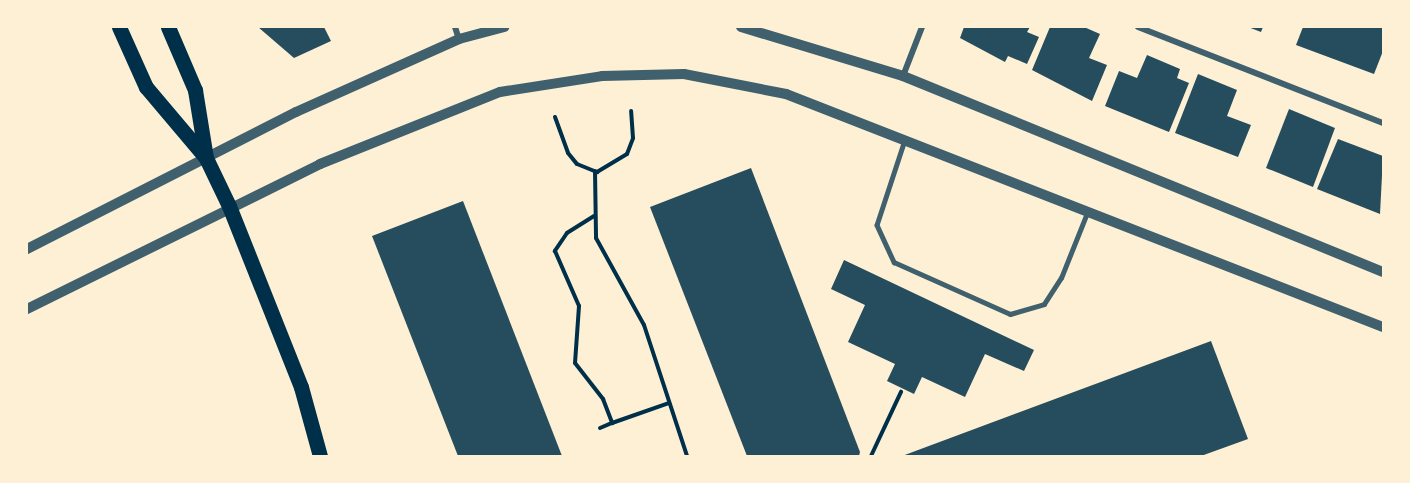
<!DOCTYPE html>
<html>
<head>
<meta charset="utf-8">
<style>
  body { margin:0 }
  #map { position:relative; width:1410px; height:483px; overflow:hidden; background:#fdf0d5; font-family:Mulish,sans-serif }
  div>[style] { position:absolute }
  .building>* { inset:0; background:#264d5e }
  .path>* { height:4px; margin:-2px; padding:0 2px; transform-origin:2px; border-radius:2px; background:#003049 }
  .service>* { height:4.5px; margin:-2.25px; padding:0 2.25px; transform-origin:2.25px; border-radius:2.25px; background:#3f606c }
  .minor>* { height:6px; margin:-3px; padding:0 3px; transform-origin:3px; border-radius:3px; background:#3f606c }
  .tertiary>* { height:10px; margin:-5px; padding:0 5px; transform-origin:5px; border-radius:5px; background:#3f606c }
  .primary>* { height:15px; margin:-7.5px; padding:0 7.5px; transform-origin:7.5px; border-radius:7.5px; background:#003049 }
  span { translate:-50% -50%; white-space:nowrap; text-align:center; line-height:1.15; -webkit-text-stroke:5px #fdf0d5; paint-order:stroke }
  .frame { position:absolute; inset:0; border:28px solid #fdf0d5; pointer-events:none }
</style>
</head>
<body>
<div id="map">
  <div class="building">
    <div style="clip-path:polygon(258px 27px,324px 27px,331px 41px,294px 58px)"></div>
    <div style="clip-path:polygon(964px 27px,1030px 27px,1027px 32px,1039px 37px,1027px 64px,1008px 56px,1005px 62px,960px 38px)"></div>
    <div style="clip-path:polygon(1050px 27px,1084px 27px,1100px 34px,1089px 58px,1107px 65px,1092px 101px,1032px 70px)"></div>
    <div style="clip-path:polygon(1248px 27px,1263px 27px,1261px 32px)"></div>
    <div style="clip-path:polygon(1303px 27px,1383px 27px,1383px 51px,1374px 74px,1296px 45px)"></div>
    <div style="clip-path:polygon(1147px 55px,1180px 69px,1177px 78px,1189px 83px,1169px 132px,1105px 106px,1119px 71px,1137px 78px)"></div>
    <div style="clip-path:polygon(1198px 74px,1237px 90px,1227px 116px,1251px 125px,1238px 157px,1175px 133px)"></div>
    <div style="clip-path:polygon(1289px 109px,1335px 128px,1313px 187px,1266px 168px)"></div>
    <div style="clip-path:polygon(1338px 139px,1383px 156px,1380px 214px,1317px 189px)"></div>
    <div style="clip-path:polygon(751px 168px,860px 452px,859px 456px,747px 456px,650px 207px)"></div>
    <div style="clip-path:polygon(463px 201px,562px 456px,458px 456px,372px 236px)"></div>
    <div style="clip-path:polygon(844px 260px,1034px 350px,1024px 371px,985px 354px,965px 397px,922px 377px,914px 394px,887px 381px,895px 364px,848px 342px,865px 305px,831px 289px)"></div>
    <div style="clip-path:polygon(1211px 341px,1248px 439px,1201px 456px,902px 456px)"></div>
  </div>
  <div class="path">
    <div style="left:555px;top:117px;width:38px;rotate:70deg"></div>
    <div style="left:568px;top:153px;width:14px;rotate:51deg"></div>
    <div style="left:577px;top:164px;width:22px;rotate:22deg"></div>
    <div style="left:597px;top:172px;width:35px;rotate:-31deg"></div>
    <div style="left:627px;top:154px;width:17px;rotate:-69deg"></div>
    <div style="left:633px;top:138px;width:27px;rotate:-94deg"></div>
    <div style="left:595px;top:171px;width:67px;rotate:89.1deg"></div>
    <div style="left:596px;top:238px;width:99px;rotate:61.1deg"></div>
    <div style="left:644px;top:325px;width:138px;rotate:71.8deg"></div>
    <div style="left:594px;top:216px;width:32px;rotate:148deg"></div>
    <div style="left:567px;top:233px;width:22px;rotate:124deg"></div>
    <div style="left:555px;top:251px;width:60px;rotate:66.4deg"></div>
    <div style="left:579px;top:306px;width:57px;rotate:94deg"></div>
    <div style="left:575px;top:363px;width:46px;rotate:52.1deg"></div>
    <div style="left:603px;top:399px;width:26px;rotate:69deg"></div>
    <div style="left:612px;top:423px;width:60px;rotate:-19.3deg"></div>
    <div style="left:600px;top:428px;width:13px;rotate:-23deg"></div>
    <div style="left:871px;top:456px;width:71px;rotate:-64.9deg"></div>
  </div>
  <div class="service">
    <div style="left:905px;top:140px;width:89px;rotate:108.2deg"></div>
    <div style="left:877px;top:225px;width:41px;rotate:65.3deg"></div>
    <div style="left:894px;top:262px;width:127px;rotate:24.1deg"></div>
    <div style="left:1010px;top:314px;width:35px;rotate:-16deg"></div>
    <div style="left:1044px;top:304px;width:31px;rotate:-57deg"></div>
    <div style="left:1061px;top:278px;width:70px;rotate:-68.2deg"></div>
  </div>
  <div class="minor">
    <div style="left:455px;top:27px;width:13px;rotate:72deg"></div>
    <div style="left:1138px;top:27px;width:263px;rotate:21.4deg"></div>
    <div style="left:903px;top:76px;width:53px;rotate:-68.8deg"></div>
  </div>
  <div class="tertiary">
    <div style="left:741px;top:27px;width:169px;rotate:16.8deg"></div>
    <div style="left:903px;top:76px;width:518px;rotate:22.21deg"></div>
    <div style="left:27px;top:249px;width:302px;rotate:-27deg"></div>
    <div style="left:296px;top:112px;width:179px;rotate:-24.1deg"></div>
    <div style="left:459px;top:39px;width:47px;rotate:-14.9deg"></div>
    <div style="left:27px;top:309px;width:327px;rotate:-26.3deg"></div>
    <div style="left:320px;top:164px;width:194px;rotate:-21.8deg"></div>
    <div style="left:500px;top:92px;width:103px;rotate:-8.9deg"></div>
    <div style="left:602px;top:76px;width:82px;rotate:-1.4deg"></div>
    <div style="left:684px;top:74px;width:104px;rotate:11.1deg"></div>
    <div style="left:786px;top:94px;width:641px;rotate:21.32deg"></div>
  </div>
  <div class="primary">
    <div style="left:119px;top:27px;width:66px;rotate:65.8deg"></div>
    <div style="left:146px;top:87px;width:93px;rotate:49.8deg"></div>
    <div style="left:206px;top:158px;width:53px;rotate:64.4deg"></div>
    <div style="left:229px;top:206px;width:195px;rotate:68.3deg"></div>
    <div style="left:301px;top:387px;width:72px;rotate:74.6deg"></div>
    <div style="left:168px;top:27px;width:69px;rotate:66.8deg"></div>
    <div style="left:195px;top:90px;width:69px;rotate:80.8deg"></div>
  </div>
  <div class="frame"></div>
</div>
</body>
</html>
